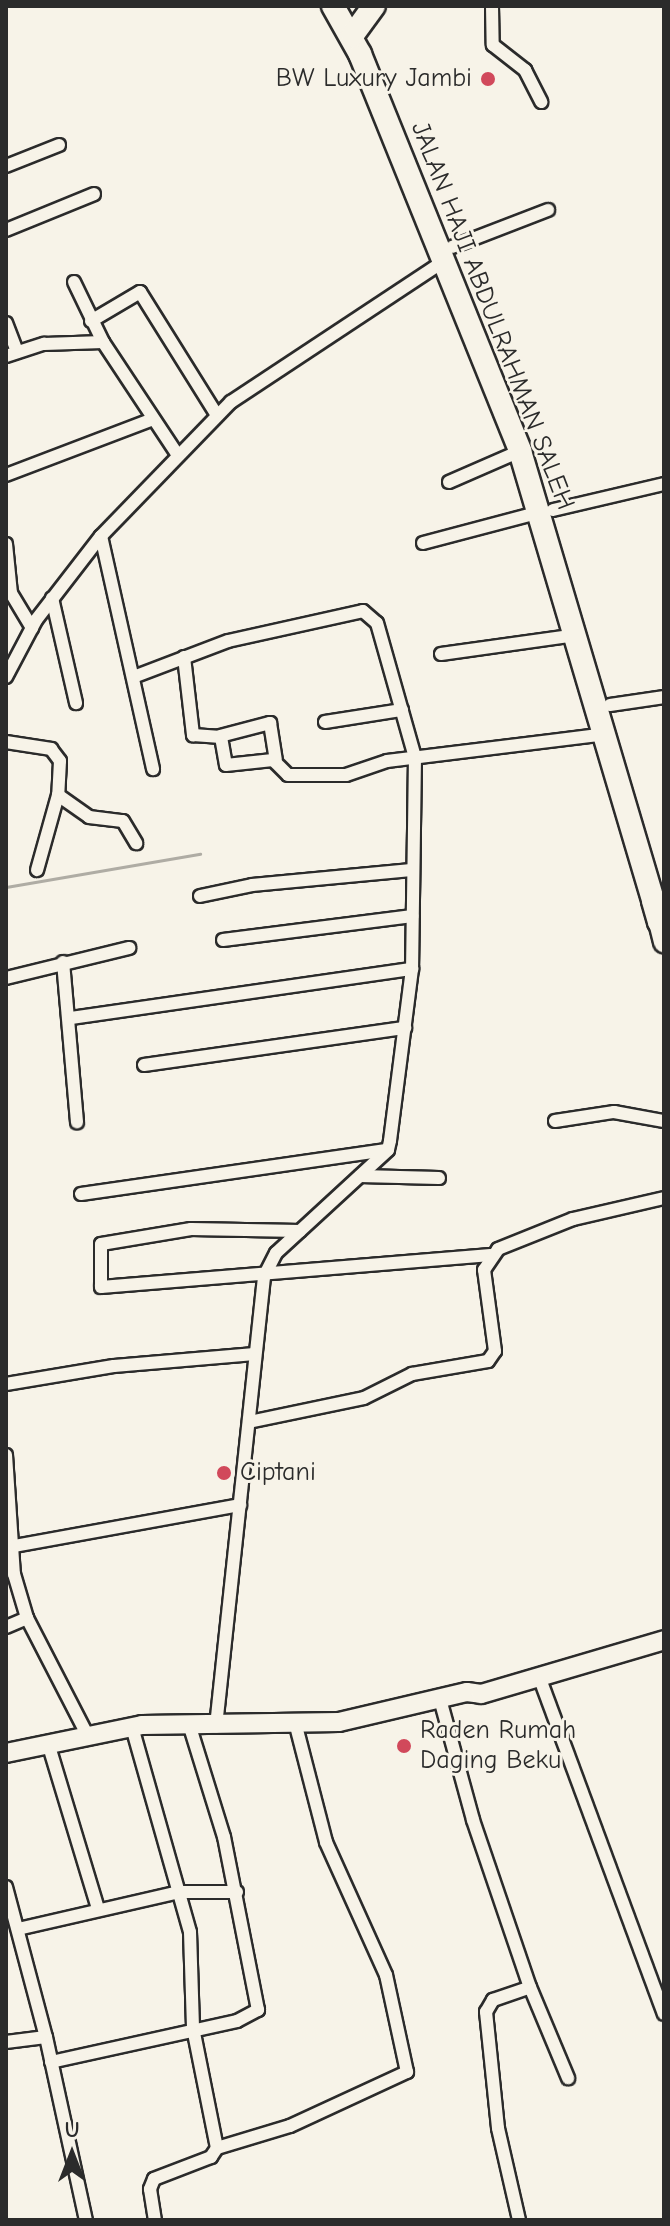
<!DOCTYPE html>
<html>
<head>
<meta charset="utf-8">
<style>
  body { margin:0 }
  #map { position:relative; width:670px; height:2226px; overflow:hidden; background:#f7f3e8; font-family:"Comic Neue",sans-serif }
  div>[style] { position:absolute }
  .stream>* { height:3px; margin:-1.5px; padding:0 1.5px; transform-origin:1.5px; border-radius:1.5px; background:#afaca4 }
  .roads { filter:drop-shadow(2px 0 #2b2b2b) drop-shadow(-2px 0 #2b2b2b) drop-shadow(0 2px #2b2b2b) drop-shadow(0 -2px #2b2b2b) }
  .street>* { height:12px; margin:-6px; padding:0 6px; transform-origin:6px; border-radius:6px; background:#f7f3e8 }
  .secondary>* { height:18px; margin:-9px; padding:0 9px; transform-origin:9px; border-radius:9px; background:#f7f3e8 }
  .primary>* { height:20px; margin:-10px; padding:0 10px; transform-origin:10px; border-radius:10px; background:#f7f3e8 }
  .highway>* { height:22px; margin:-11px; padding:0 11px; transform-origin:11px; border-radius:11px; background:#f7f3e8 }
  .dots>* { width:22px; height:22px; translate:-50% -50%; box-sizing:border-box; border:4px solid #f7f3e8; border-radius:50% }
  span { translate:-50% -50%; white-space:nowrap; text-align:center; line-height:1.15; -webkit-text-stroke:6px #f7f3e8; paint-order:stroke }
  .poi-label { font-size:26px; color:#2b2b2b }
  .right { translate:-100% -50%; text-align:right }
  .left { translate:0 -50%; text-align:left }
  .street-label { font-size:26px; color:#2b2b2b }
  .frame { position:absolute; inset:0; border:8px solid #2b2b2b; pointer-events:none }
  .north { position:absolute; left:32px; top:2114px; width:80px; height:80px; -webkit-text-stroke:6px #f7f3e8; paint-order:stroke; rotate:0deg; font-size:22px; font-weight:700; line-height:32px; text-align:center; color:#2b2b2b }
  .north::after { content:''; display:block; margin:auto; width:28px; height:36px; background:#2b2b2b; clip-path:polygon(50% 0,100% 100%,50% 72%,0 100%) }
</style>
</head>
<body>
<div id="map">
  <div class="stream">
    <div style="left:6px;top:887px;width:197px;rotate:-9.7deg"></div>
  </div>
  <div class="roads">
    <div class="street">
      <div style="left:492px;top:6px;width:39px;rotate:89deg"></div>
      <div style="left:493px;top:45px;width:41px;rotate:38deg"></div>
      <div style="left:525px;top:70px;width:36px;rotate:63deg"></div>
      <div style="left:6px;top:166px;width:57px;rotate:-21.6deg"></div>
      <div style="left:6px;top:230px;width:95px;rotate:-22.2deg"></div>
      <div style="left:452px;top:247px;width:103px;rotate:-21.1deg"></div>
      <div style="left:74px;top:282px;width:67px;rotate:64.2deg"></div>
      <div style="left:103px;top:342px;width:134px;rotate:56.5deg"></div>
      <div style="left:91px;top:321px;width:57px;rotate:-30.6deg"></div>
      <div style="left:140px;top:292px;width:145px;rotate:58deg"></div>
      <div style="left:6px;top:323px;width:31px;rotate:69deg"></div>
      <div style="left:6px;top:356px;width:40px;rotate:-18deg"></div>
      <div style="left:44px;top:344px;width:59px;rotate:-1.9deg"></div>
      <div style="left:6px;top:475px;width:155px;rotate:-20.8deg"></div>
      <div style="left:449px;top:482px;width:77px;rotate:-23.6deg"></div>
      <div style="left:553px;top:510px;width:114px;rotate:-13.2deg"></div>
      <div style="left:101px;top:536px;width:239px;rotate:77.4deg"></div>
      <div style="left:423px;top:543px;width:121px;rotate:-14.8deg"></div>
      <div style="left:6px;top:544px;width:49px;rotate:84.2deg"></div>
      <div style="left:11px;top:593px;width:41px;rotate:59deg"></div>
      <div style="left:52px;top:598px;width:108px;rotate:77.1deg"></div>
      <div style="left:441px;top:654px;width:136px;rotate:-8deg"></div>
      <div style="left:184px;top:657px;width:79px;rotate:83.4deg"></div>
      <div style="left:193px;top:735px;width:28px;rotate:4deg"></div>
      <div style="left:221px;top:737px;width:28px;rotate:80deg"></div>
      <div style="left:226px;top:765px;width:47px;rotate:-6.1deg"></div>
      <div style="left:273px;top:760px;width:21px;rotate:45deg"></div>
      <div style="left:288px;top:775px;width:58px"></div>
      <div style="left:346px;top:775px;width:43px;rotate:-18.9deg"></div>
      <div style="left:387px;top:761px;width:221px;rotate:-7deg"></div>
      <div style="left:136px;top:676px;width:98px;rotate:-20.8deg"></div>
      <div style="left:228px;top:641px;width:138px;rotate:-12.5deg"></div>
      <div style="left:363px;top:611px;width:18px;rotate:41deg"></div>
      <div style="left:377px;top:623px;width:139px;rotate:74.2deg"></div>
      <div style="left:415px;top:757px;width:212px;rotate:90.8deg"></div>
      <div style="left:412px;top:969px;width:173px;rotate:97.3deg"></div>
      <div style="left:390px;top:1141px;width:9px;rotate:103deg"></div>
      <div style="left:388px;top:1150px;width:152px;rotate:137.4deg"></div>
      <div style="left:276px;top:1253px;width:27px;rotate:117deg"></div>
      <div style="left:264px;top:1277px;width:452px;rotate:96.1deg"></div>
      <div style="left:6px;top:677px;width:64px;rotate:-62.2deg"></div>
      <div style="left:36px;top:620px;width:106px;rotate:-52.3deg"></div>
      <div style="left:101px;top:536px;width:187px;rotate:-45.9deg"></div>
      <div style="left:231px;top:402px;width:255px;rotate:-33.5deg"></div>
      <div style="left:610px;top:705px;width:55px;rotate:-8.4deg"></div>
      <div style="left:325px;top:722px;width:78px;rotate:-8.9deg"></div>
      <div style="left:220px;top:736px;width:52px;rotate:-14.6deg"></div>
      <div style="left:270px;top:723px;width:37px;rotate:81deg"></div>
      <div style="left:6px;top:742px;width:46px;rotate:8.8deg"></div>
      <div style="left:51px;top:749px;width:15px;rotate:53deg"></div>
      <div style="left:60px;top:761px;width:34px;rotate:93deg"></div>
      <div style="left:58px;top:795px;width:78px;rotate:105.6deg"></div>
      <div style="left:58px;top:795px;width:38px;rotate:35deg"></div>
      <div style="left:89px;top:817px;width:34px;rotate:7deg"></div>
      <div style="left:123px;top:821px;width:26px;rotate:59deg"></div>
      <div style="left:200px;top:896px;width:53px;rotate:-11.9deg"></div>
      <div style="left:252px;top:885px;width:160px;rotate:-5.4deg"></div>
      <div style="left:223px;top:940px;width:191px;rotate:-7.2deg"></div>
      <div style="left:63px;top:962px;width:161px;rotate:85deg"></div>
      <div style="left:6px;top:978px;width:127px;rotate:-13.7deg"></div>
      <div style="left:71px;top:1018px;width:345px;rotate:-8.2deg"></div>
      <div style="left:144px;top:1065px;width:264px;rotate:-8.1deg"></div>
      <div style="left:555px;top:1121px;width:60px;rotate:-8.7deg"></div>
      <div style="left:614px;top:1112px;width:51px;rotate:10.2deg"></div>
      <div style="left:360px;top:1176px;width:79px;rotate:1.5deg"></div>
      <div style="left:81px;top:1194px;width:310px;rotate:-8.2deg"></div>
      <div style="left:300px;top:1231px;width:109px;rotate:-178.9deg"></div>
      <div style="left:191px;top:1229px;width:91px;rotate:170.5deg"></div>
      <div style="left:101px;top:1244px;width:43px;rotate:90deg"></div>
      <div style="left:101px;top:1287px;width:391px;rotate:-4.7deg"></div>
      <div style="left:6px;top:1384px;width:109px;rotate:-9.5deg"></div>
      <div style="left:114px;top:1366px;width:141px;rotate:-4.9deg"></div>
      <div style="left:249px;top:1422px;width:117px;rotate:-11.8deg"></div>
      <div style="left:364px;top:1398px;width:54px;rotate:-26.6deg"></div>
      <div style="left:412px;top:1374px;width:77px;rotate:-9.7deg"></div>
      <div style="left:488px;top:1361px;width:12px;rotate:-55deg"></div>
      <div style="left:495px;top:1351px;width:82px;rotate:-97.7deg"></div>
      <div style="left:484px;top:1270px;width:25px;rotate:-56deg"></div>
      <div style="left:498px;top:1249px;width:81px;rotate:-21.8deg"></div>
      <div style="left:573px;top:1219px;width:93px;rotate:-13deg"></div>
      <div style="left:6px;top:1455px;width:119px;rotate:86.2deg"></div>
      <div style="left:14px;top:1574px;width:46px;rotate:73.5deg"></div>
      <div style="left:27px;top:1618px;width:131px;rotate:62.7deg"></div>
      <div style="left:14px;top:1546px;width:230px;rotate:-10.3deg"></div>
      <div style="left:6px;top:1627px;width:23px;rotate:-23deg"></div>
      <div style="left:540px;top:1679px;width:357px;rotate:69.7deg"></div>
      <div style="left:440px;top:1699px;width:125px;rotate:74.7deg"></div>
      <div style="left:473px;top:1820px;width:176px;rotate:71.2deg"></div>
      <div style="left:530px;top:1987px;width:99px;rotate:67.3deg"></div>
      <div style="left:132px;top:1727px;width:213px;rotate:74.2deg"></div>
      <div style="left:190px;top:1932px;width:96px;rotate:88.2deg"></div>
      <div style="left:193px;top:2028px;width:122px;rotate:78.7deg"></div>
      <div style="left:217px;top:2148px;width:11px;rotate:124deg"></div>
      <div style="left:211px;top:2157px;width:61px;rotate:158.9deg"></div>
      <div style="left:154px;top:2179px;width:11px;rotate:112deg"></div>
      <div style="left:150px;top:2189px;width:31px;rotate:81deg"></div>
      <div style="left:48px;top:1743px;width:173px;rotate:73.2deg"></div>
      <div style="left:6px;top:1887px;width:155px;rotate:75.1deg"></div>
      <div style="left:18px;top:1929px;width:166px;rotate:-12.9deg"></div>
      <div style="left:180px;top:1892px;width:57px"></div>
      <div style="left:6px;top:2042px;width:40px;rotate:-7.1deg"></div>
      <div style="left:46px;top:2037px;width:187px;rotate:77.7deg"></div>
      <div style="left:51px;top:2062px;width:190px;rotate:-12.4deg"></div>
      <div style="left:237px;top:2021px;width:24px;rotate:-28deg"></div>
      <div style="left:258px;top:2010px;width:176px;rotate:-101.1deg"></div>
      <div style="left:224px;top:1837px;width:118px;rotate:-107.2deg"></div>
      <div style="left:217px;top:2148px;width:76px;rotate:-16.8deg"></div>
      <div style="left:290px;top:2126px;width:129px;rotate:-24.8deg"></div>
      <div style="left:407px;top:2072px;width:99px;rotate:-102.2deg"></div>
      <div style="left:386px;top:1975px;width:146px;rotate:-114.3deg"></div>
      <div style="left:326px;top:1842px;width:120px;rotate:-104.5deg"></div>
      <div style="left:519px;top:2220px;width:94px;rotate:-102.9deg"></div>
      <div style="left:498px;top:2128px;width:117px;rotate:-95.9deg"></div>
      <div style="left:486px;top:2012px;width:14px;rotate:-60deg"></div>
      <div style="left:493px;top:2000px;width:39px;rotate:-19deg"></div>
    </div>
    <div class="secondary">
      <div style="left:6px;top:1753px;width:139px;rotate:-11.6deg"></div>
      <div style="left:142px;top:1725px;width:197px;rotate:-0.9deg"></div>
      <div style="left:339px;top:1722px;width:131px;rotate:-13.2deg"></div>
      <div style="left:467px;top:1692px;width:14px;rotate:8deg"></div>
      <div style="left:481px;top:1694px;width:191px;rotate:-16.4deg"></div>
    </div>
    <div class="primary">
      <div style="left:659px;top:922px;width:21px;rotate:76deg"></div>
    </div>
    <div class="highway">
      <div style="left:333px;top:6px;width:55px;rotate:60.6deg"></div>
      <div style="left:360px;top:54px;width:428px;rotate:68deg"></div>
      <div style="left:520px;top:451px;width:469px;rotate:73.5deg"></div>
      <div style="left:653px;top:901px;width:22px;rotate:74deg"></div>
      <div style="left:659px;top:922px;width:5px;rotate:-22deg"></div>
      <div style="left:352px;top:36px;width:37px;rotate:-54deg"></div>
    </div>
  </div>
  <div class="dots">
    <div style="left:488px;top:79px;background:#d1495b"></div>
    <div style="left:224px;top:1473px;background:#d1495b"></div>
    <div style="left:404px;top:1746px;background:#d1495b"></div>
  </div>
  <div class="poi-label">
    <span class="right" style="left:472px;top:79px">BW Luxury Jambi</span>
    <span class="left" style="left:240px;top:1473px">Ciptani</span>
    <span class="left" style="left:420px;top:1746px">Raden Rumah<br>Daging Beku</span>
  </div>
  <div class="street-label">
    <span style="left:492px;top:316px;rotate:69deg">JALAN HAJI ABDULRAHMAN SALEH</span>
  </div>
  <div class="frame"></div>
  <div class="north">U</div>
</div>
</body>
</html>
